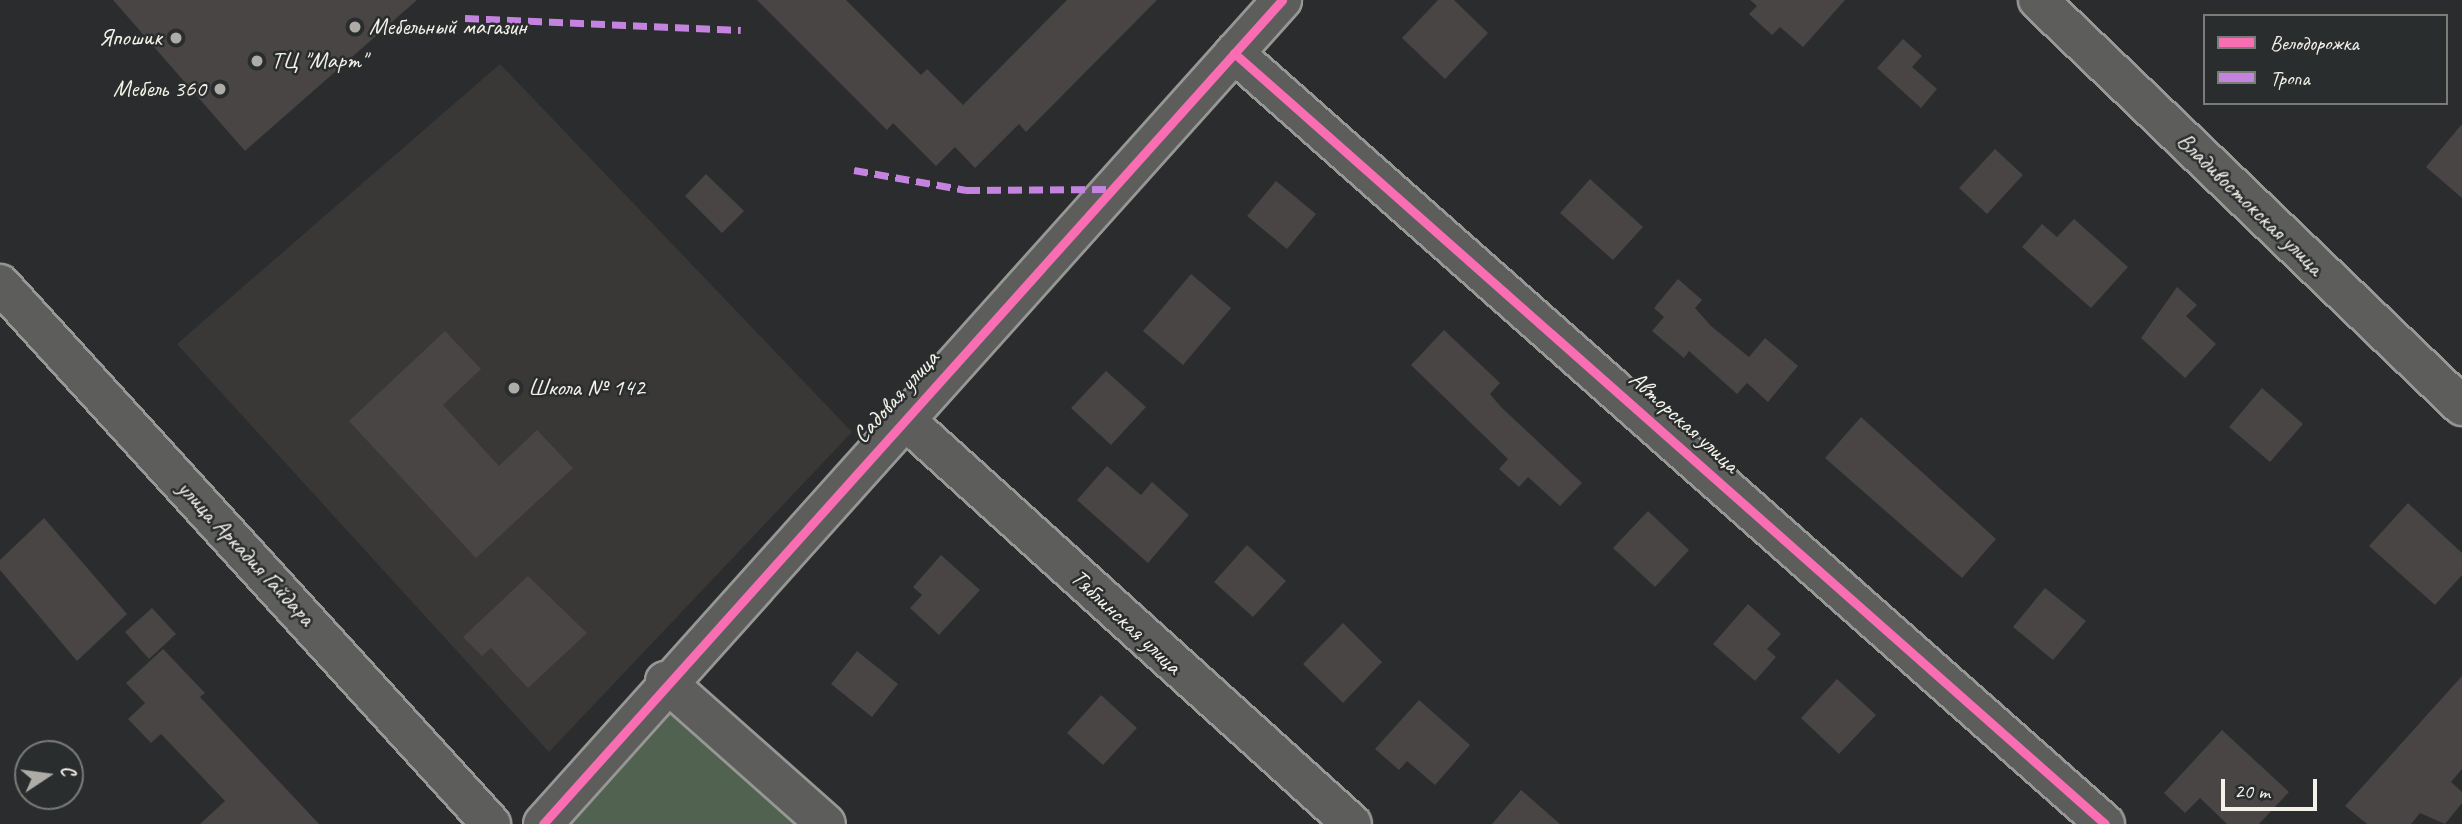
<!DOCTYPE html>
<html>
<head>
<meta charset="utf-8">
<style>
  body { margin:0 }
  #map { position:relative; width:2462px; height:824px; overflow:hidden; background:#2b2c2d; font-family:Caveat,sans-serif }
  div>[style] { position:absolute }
  .built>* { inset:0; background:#3a3837 }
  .green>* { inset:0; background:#526250 }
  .building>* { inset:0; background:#484544 }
  .roads { filter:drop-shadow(2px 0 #979796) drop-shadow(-2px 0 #979796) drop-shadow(0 2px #979796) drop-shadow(0 -2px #979796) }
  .street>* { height:38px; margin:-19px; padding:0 19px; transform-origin:19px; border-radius:19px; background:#5d5d5c }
  .primary>* { height:38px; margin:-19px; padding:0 19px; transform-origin:19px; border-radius:19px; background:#5d5d5c }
  .quiet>* { height:7px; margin-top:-3.5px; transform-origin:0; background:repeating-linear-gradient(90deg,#c483df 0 14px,transparent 0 21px) }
  .cycleway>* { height:9px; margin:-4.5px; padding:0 4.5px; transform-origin:4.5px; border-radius:4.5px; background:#f96db3 }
  .dots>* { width:19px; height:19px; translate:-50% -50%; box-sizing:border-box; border:4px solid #2a2d2e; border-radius:50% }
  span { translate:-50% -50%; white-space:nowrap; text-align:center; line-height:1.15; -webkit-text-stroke:5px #2a2d2e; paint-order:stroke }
  .poi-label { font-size:24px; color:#f4f1e8 }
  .left { translate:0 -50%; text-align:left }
  .right { translate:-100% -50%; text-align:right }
  .street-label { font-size:24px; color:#f4f1e8 }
  .legend { position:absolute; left:2203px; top:14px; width:245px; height:91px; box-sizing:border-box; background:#2a2d2e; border:2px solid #7b7b78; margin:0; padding:9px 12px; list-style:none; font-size:21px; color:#f4f1e8 }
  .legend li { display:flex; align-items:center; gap:14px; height:35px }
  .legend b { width:35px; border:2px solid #7b7b78 }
  .north { position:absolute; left:14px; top:740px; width:70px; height:70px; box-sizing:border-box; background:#2a2d2e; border:2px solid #7b7b78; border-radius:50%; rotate:77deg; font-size:19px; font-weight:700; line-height:28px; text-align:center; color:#f4f1e8 }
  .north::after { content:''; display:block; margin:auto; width:24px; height:32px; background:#aeaca7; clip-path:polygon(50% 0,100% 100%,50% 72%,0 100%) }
  .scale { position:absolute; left:2221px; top:779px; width:96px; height:32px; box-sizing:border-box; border:4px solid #f4f1e8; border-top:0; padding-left:9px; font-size:21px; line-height:24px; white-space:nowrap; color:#f4f1e8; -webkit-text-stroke:5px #2a2d2e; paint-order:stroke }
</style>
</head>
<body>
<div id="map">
  <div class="built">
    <div style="clip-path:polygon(500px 64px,852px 432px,549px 752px,177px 344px)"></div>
  </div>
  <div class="green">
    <div style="clip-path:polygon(657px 709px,682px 710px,808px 824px,567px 824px)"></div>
  </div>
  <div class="building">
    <div style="clip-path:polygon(113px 0,417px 0,245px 151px)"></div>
    <div style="clip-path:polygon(757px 0,846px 0,921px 75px,927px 69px,963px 105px,1067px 0,1157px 0,1026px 132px,1019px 124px,975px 168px,955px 147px,936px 166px,893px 123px,887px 130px)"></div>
    <div style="clip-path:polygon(1438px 0,1454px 0,1488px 33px,1445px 79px,1402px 38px)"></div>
    <div style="clip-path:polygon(1750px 0,1845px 0,1803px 47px,1780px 27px,1772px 35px,1749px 14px,1757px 6px)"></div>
    <div style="clip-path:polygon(1903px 39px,1922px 56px,1912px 67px,1937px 89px,1921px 108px,1877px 68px)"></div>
    <div style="clip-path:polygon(2462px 124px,2462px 198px,2426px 167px)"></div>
    <div style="clip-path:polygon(1995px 149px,2023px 175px,1987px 214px,1959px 188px)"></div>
    <div style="clip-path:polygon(706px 174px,744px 211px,722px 233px,685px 196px)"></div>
    <div style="clip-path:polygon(1590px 179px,1643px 227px,1613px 260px,1560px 213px)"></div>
    <div style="clip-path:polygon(1276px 181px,1316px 214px,1287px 249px,1247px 216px)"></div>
    <div style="clip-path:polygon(2074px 219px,2128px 267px,2091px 308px,2022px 247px,2042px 224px,2057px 237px)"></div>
    <div style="clip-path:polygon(1191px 274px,1231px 308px,1183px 365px,1143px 331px)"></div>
    <div style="clip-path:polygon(1678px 279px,1702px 300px,1695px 308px,1711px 326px,1749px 357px,1765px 338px,1798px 366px,1768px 402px,1747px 383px,1737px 394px,1689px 351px,1684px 358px,1652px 331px,1664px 317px,1654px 308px)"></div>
    <div style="clip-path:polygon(2177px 287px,2197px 305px,2186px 316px,2216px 344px,2185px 378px,2141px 338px)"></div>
    <div style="clip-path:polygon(1444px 330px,1500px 383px,1490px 394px,1501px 407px,1582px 483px,1560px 506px,1528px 477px,1519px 487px,1499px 469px,1508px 459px,1411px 365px)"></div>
    <div style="clip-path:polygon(445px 331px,481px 369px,443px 405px,499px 466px,537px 430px,573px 468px,476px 558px,349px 421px)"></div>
    <div style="clip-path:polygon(1106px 371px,1146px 407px,1111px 445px,1071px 408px)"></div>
    <div style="clip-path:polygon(2262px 388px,2303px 424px,2270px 462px,2229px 427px)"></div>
    <div style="clip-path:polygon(1861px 417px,1996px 539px,1962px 578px,1825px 458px)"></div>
    <div style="clip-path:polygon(1107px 466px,1141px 495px,1152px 482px,1189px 515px,1148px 563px,1077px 500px)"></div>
    <div style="clip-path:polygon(2408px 503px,2462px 553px,2462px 575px,2435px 605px,2369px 546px)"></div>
    <div style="clip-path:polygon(1648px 511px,1689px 550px,1655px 587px,1613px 548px)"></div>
    <div style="clip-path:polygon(44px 518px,127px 614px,77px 661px,0 570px,0 560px)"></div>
    <div style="clip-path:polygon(1247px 545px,1286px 581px,1253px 617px,1214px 582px)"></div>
    <div style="clip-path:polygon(941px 555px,980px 590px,939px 635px,910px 608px,922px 595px,913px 587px)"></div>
    <div style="clip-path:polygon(528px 576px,587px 633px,528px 688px,491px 648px,482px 656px,463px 637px)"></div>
    <div style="clip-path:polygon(2045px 588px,2086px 621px,2053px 660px,2013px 627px)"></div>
    <div style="clip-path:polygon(1748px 604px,1781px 634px,1767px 649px,1776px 657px,1755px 681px,1713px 644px)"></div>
    <div style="clip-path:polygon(152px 608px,176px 634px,149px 659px,125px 632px)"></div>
    <div style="clip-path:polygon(1343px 623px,1382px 662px,1343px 703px,1303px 664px)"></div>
    <div style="clip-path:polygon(163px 649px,205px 693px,200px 697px,319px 824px,200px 824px,225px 801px,161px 734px,151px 743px,128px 719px,145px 703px,126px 683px)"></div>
    <div style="clip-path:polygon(857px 651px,898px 684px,872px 717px,831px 684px)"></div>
    <div style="clip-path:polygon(2462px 676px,2462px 769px,2451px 782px,2462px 792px,2462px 803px,2445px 824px,2420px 813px,2411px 824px,2367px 824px,2345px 806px)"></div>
    <div style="clip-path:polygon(1837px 679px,1876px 715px,1839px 754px,1801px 718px)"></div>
    <div style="clip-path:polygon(1101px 695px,1137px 728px,1103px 765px,1067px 733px)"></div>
    <div style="clip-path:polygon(1419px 700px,1470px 745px,1435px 785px,1407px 761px,1399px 770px,1375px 749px)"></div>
    <div style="clip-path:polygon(2222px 730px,2289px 792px,2259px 824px,2227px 824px,2200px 798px,2185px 813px,2164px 793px)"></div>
    <div style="clip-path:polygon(1521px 790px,1560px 824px,1492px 824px)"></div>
  </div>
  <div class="roads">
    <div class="street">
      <div style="left:2038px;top:0;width:587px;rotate:43.76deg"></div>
      <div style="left:1234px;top:53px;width:1163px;rotate:41.51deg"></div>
      <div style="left:903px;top:418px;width:605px;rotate:42.12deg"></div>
      <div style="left:665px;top:681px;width:215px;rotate:41.6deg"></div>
      <div style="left:543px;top:824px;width:1107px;rotate:-48.11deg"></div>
    </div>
    <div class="primary">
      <div style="left:0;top:284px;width:730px;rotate:47.72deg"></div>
    </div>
  </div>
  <div class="quiet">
    <div style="left:465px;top:18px;width:276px;rotate:2.5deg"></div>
    <div style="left:854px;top:170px;width:114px;rotate:10.1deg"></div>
    <div style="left:966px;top:190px;width:144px;rotate:-0.4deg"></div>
  </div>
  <div class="cycleway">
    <div style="left:1234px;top:53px;width:1163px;rotate:41.51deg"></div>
    <div style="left:543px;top:824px;width:1107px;rotate:-48.11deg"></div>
  </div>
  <div class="dots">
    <div style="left:355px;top:27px;background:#aeaca7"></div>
    <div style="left:176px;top:38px;background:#aeaca7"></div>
    <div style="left:257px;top:61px;background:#aeaca7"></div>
    <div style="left:220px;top:89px;background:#aeaca7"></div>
    <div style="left:514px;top:388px;background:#aeaca7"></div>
  </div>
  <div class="poi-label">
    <span class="left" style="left:369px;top:27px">Мебельный магазин</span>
    <span class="right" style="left:162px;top:38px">Япошик</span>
    <span class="left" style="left:271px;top:61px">ТЦ "Март"</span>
    <span class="right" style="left:206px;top:89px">Мебель 360</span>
    <span class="left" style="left:528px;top:388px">Школа № 142</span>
  </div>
  <div class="street-label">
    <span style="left:2250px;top:204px;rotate:44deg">Владивостокская улица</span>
    <span style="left:896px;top:397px;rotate:-48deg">Садовая улица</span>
    <span style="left:1684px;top:422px;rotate:42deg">Авторская улица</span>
    <span style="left:246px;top:553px;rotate:47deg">улица Аркадия Гайдара</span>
    <span style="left:1126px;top:622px;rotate:43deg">Тяблинская улица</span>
  </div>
  <ul class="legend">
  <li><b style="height:9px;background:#f96db3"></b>Велодорожка</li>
  <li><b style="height:9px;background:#c483df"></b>Тропа</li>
  </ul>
  <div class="north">С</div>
  <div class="scale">20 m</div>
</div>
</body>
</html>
